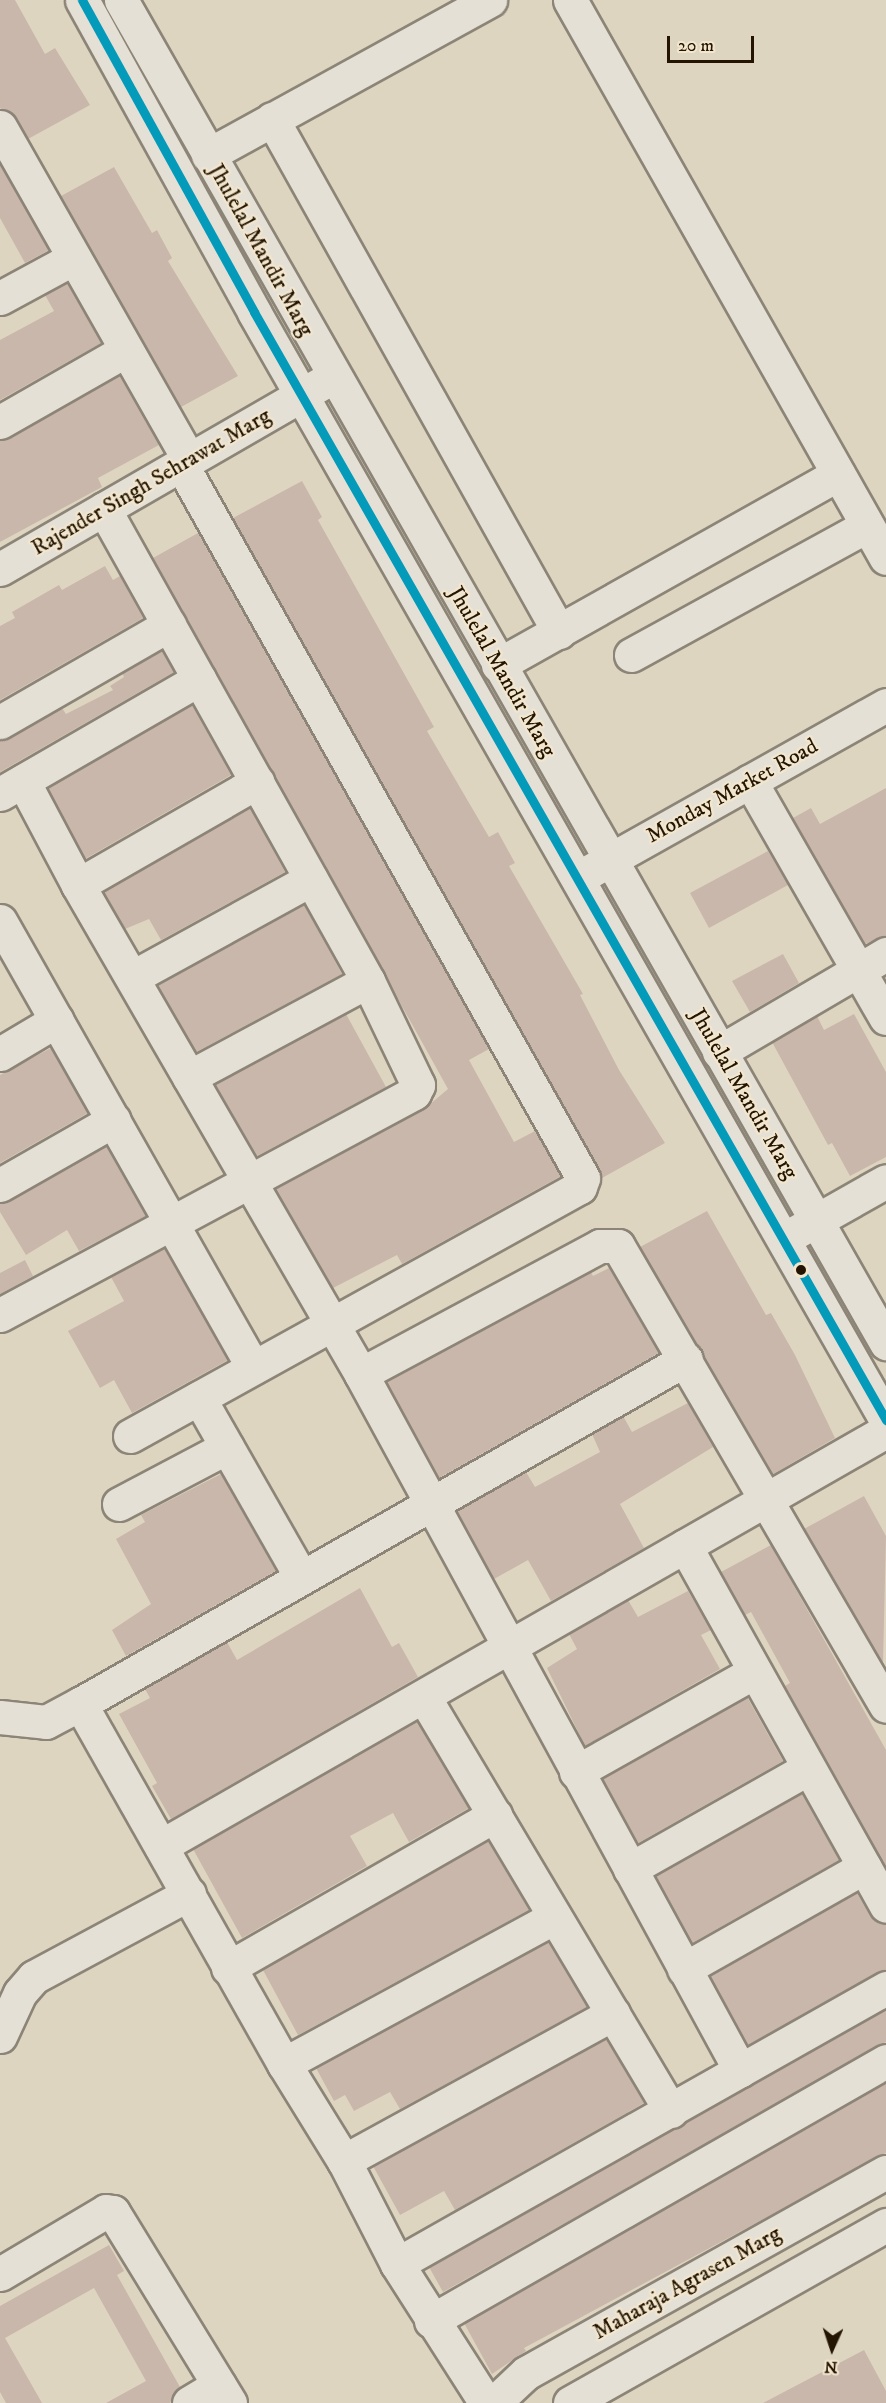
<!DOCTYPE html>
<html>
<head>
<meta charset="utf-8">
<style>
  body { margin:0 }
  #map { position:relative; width:886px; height:2403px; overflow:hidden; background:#ded5c1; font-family:"IM FELL DW Pica",serif }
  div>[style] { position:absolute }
  .building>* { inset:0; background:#cab7ab }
  .roads { filter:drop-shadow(2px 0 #8c8577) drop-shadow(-2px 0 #8c8577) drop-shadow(0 2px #8c8577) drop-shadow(0 -2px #8c8577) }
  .minor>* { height:33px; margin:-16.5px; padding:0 16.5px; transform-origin:16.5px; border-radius:16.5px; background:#e5e0d6 }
  .bus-1>* { height:9px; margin:-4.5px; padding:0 4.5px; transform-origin:4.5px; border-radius:4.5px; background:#049aba }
  .dots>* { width:16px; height:16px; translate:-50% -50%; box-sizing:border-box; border:3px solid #f2e6ce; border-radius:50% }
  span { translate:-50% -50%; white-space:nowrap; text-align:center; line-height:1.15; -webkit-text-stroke:4.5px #f2e6ce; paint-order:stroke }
  .street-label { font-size:22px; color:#241502 }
  .north { position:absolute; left:802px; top:2319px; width:60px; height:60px; -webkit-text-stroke:4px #f2e6ce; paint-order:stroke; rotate:183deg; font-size:16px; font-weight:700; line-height:24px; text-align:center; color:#241502 }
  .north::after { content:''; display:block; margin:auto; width:21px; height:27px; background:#241502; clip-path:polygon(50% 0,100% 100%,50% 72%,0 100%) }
  .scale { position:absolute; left:667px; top:36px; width:87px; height:27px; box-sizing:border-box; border:3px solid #241502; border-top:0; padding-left:8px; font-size:18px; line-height:21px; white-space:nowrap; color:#241502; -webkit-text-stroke:4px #f2e6ce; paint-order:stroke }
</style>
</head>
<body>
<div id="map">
  <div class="building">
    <div style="clip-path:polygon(0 0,15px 0,45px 54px,55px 48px,90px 105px,28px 139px,16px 117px,0 108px)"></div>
    <div style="clip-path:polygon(0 165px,49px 250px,25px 263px,0 218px)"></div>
    <div style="clip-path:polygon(114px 167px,152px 233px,157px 230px,172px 258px,168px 261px,238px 376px,181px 407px,61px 196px)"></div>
    <div style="clip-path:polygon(67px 283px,101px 343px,0 400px,0 340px,54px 311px,45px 295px)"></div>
    <div style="clip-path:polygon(119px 375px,159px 445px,98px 478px,102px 487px,0 542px,0 441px)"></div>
    <div style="clip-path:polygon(302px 481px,322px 517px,318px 520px,434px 727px,427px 731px,489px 837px,498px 832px,515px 863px,509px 866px,583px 994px,580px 995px,619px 1070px,665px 1143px,602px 1178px,233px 518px)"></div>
    <div style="clip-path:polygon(198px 533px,489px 1049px,469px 1060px,514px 1142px,535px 1131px,561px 1176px,402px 1264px,397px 1255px,333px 1288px,275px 1189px,423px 1110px,448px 1089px,153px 558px)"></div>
    <div style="clip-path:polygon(105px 566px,113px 580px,120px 576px,143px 618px,0 700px,0 626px,15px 618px,12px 612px,59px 585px,62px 590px)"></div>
    <div style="clip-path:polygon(162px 651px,174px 672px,0 772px,0 741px,62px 708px,66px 714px,113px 690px,110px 686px,124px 677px,122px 673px)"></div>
    <div style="clip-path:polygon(192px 705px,231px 775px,85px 859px,48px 788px)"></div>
    <div style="clip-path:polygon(886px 788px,886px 935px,865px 944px,793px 818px,811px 808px,820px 824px)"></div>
    <div style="clip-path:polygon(250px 808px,285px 872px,161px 940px,149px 919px,125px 929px,104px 892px)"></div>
    <div style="clip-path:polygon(768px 851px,788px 885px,709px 928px,690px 893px)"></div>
    <div style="clip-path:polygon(304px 904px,342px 974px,196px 1052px,157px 985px)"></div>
    <div style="clip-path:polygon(783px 954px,799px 983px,750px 1012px,732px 981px)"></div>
    <div style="clip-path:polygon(346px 1014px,386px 1087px,257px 1156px,215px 1084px)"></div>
    <div style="clip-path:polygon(854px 1014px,886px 1072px,886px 1157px,850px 1176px,832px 1143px,828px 1145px,772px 1042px,817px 1016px,824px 1030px)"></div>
    <div style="clip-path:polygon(51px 1048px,88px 1113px,0 1163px,0 1075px)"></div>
    <div style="clip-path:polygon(106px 1146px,146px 1216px,79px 1251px,67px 1230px,26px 1255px,0 1212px,0 1204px)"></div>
    <div style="clip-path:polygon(707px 1211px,766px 1315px,771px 1313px,795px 1355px,835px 1438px,773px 1474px,640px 1247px)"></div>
    <div style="clip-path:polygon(164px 1248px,228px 1360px,132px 1413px,114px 1380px,100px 1388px,68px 1331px,124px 1301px,111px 1277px)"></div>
    <div style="clip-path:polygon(25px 1260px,33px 1276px,0 1294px,0 1273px)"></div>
    <div style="clip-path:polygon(609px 1268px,659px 1353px,439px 1478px,386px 1382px,591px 1272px,593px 1276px)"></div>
    <div style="clip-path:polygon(688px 1403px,713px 1447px,620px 1504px,644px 1548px,551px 1601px,528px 1560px,494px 1579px,457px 1511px,526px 1472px,535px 1487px,600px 1452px,592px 1434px,623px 1416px,632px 1432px)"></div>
    <div style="clip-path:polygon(221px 1474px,276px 1571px,126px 1656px,112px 1630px,151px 1604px,116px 1539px,145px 1522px,141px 1515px)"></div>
    <div style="clip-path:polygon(864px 1496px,886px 1536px,883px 1663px,804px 1529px)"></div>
    <div style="clip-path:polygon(771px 1545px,886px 1750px,886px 1868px,785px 1686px,790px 1683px,751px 1612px,745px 1615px,721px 1572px)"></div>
    <div style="clip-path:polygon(360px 1588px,392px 1647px,399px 1643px,418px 1677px,171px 1819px,152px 1786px,157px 1783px,119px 1714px,150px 1698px,145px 1689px,227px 1642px,237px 1660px)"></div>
    <div style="clip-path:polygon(688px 1591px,711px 1630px,701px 1635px,720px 1669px,585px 1746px,547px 1668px,577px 1649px,569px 1634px,628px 1600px,638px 1617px)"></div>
    <div style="clip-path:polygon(747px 1697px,783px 1761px,638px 1843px,603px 1779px)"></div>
    <div style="clip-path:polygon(417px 1721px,469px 1808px,409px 1842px,393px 1813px,350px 1836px,367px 1866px,242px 1938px,193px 1849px)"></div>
    <div style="clip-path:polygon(802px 1794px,839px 1860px,692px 1943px,656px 1876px)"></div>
    <div style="clip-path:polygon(488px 1841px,529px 1910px,298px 2035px,263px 1970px)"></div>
    <div style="clip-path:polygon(857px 1893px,870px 1916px,886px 1925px,886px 1969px,748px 2045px,710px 1976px)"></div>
    <div style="clip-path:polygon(548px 1942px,587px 2007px,400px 2109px,390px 2092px,354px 2111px,345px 2095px,334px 2101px,316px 2068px)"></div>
    <div style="clip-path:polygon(886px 2010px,886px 2042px,443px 2292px,429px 2267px)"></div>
    <div style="clip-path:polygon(606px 2039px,644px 2103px,455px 2210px,444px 2191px,400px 2215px,373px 2166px)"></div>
    <div style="clip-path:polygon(886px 2083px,886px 2153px,524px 2348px,526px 2351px,492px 2374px,464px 2323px)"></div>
    <div style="clip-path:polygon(109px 2245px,124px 2271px,117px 2275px,180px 2387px,170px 2403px,106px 2403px,146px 2381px,94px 2288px,5px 2338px,42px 2403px,6px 2403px,0 2392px,0 2306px)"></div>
    <div style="clip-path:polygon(864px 2350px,886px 2391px,886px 2403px,763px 2403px)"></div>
  </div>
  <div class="roads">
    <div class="minor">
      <div style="left:82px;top:0;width:356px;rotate:61.1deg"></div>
      <div style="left:254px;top:312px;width:1276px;rotate:60.3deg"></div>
      <div style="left:121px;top:0;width:1546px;rotate:60.33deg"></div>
      <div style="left:570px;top:0;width:641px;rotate:60.48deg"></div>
      <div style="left:272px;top:119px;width:588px;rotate:60.77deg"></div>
      <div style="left:0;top:127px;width:383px;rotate:60.4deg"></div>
      <div style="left:208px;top:155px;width:322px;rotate:-28.8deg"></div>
      <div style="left:0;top:298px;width:84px;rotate:-28.4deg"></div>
      <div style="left:0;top:422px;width:145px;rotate:-29.7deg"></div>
      <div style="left:0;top:569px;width:370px;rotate:-30deg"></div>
      <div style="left:631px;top:655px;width:269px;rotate:-28.7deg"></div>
      <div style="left:498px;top:665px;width:390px;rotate:-29.3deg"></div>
      <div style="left:0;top:722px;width:195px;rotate:-29.9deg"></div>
      <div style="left:23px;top:781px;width:118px;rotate:62.1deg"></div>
      <div style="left:78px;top:885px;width:565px;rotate:59.94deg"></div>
      <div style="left:361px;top:1374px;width:793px;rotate:61.43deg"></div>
      <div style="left:750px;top:781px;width:273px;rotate:60.2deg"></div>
      <div style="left:0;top:794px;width:230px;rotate:-30deg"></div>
      <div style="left:592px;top:870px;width:337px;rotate:-29.3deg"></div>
      <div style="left:78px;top:885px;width:207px;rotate:-29.9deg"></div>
      <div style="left:0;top:921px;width:513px;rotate:60.44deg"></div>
      <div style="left:133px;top:977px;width:203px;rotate:-28.8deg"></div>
      <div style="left:719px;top:1052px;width:194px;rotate:-30.4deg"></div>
      <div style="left:0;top:1054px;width:66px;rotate:-30.8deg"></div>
      <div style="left:189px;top:1077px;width:203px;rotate:-28.2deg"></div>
      <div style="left:0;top:1185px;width:131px;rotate:-29.7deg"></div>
      <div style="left:796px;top:1232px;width:103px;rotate:-29.5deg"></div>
      <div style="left:0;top:1315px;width:470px;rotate:-28.2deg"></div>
      <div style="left:414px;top:1093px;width:9px;rotate:-63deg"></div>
      <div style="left:418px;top:1085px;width:115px;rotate:-115.7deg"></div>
      <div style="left:368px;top:981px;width:541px;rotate:-119.22deg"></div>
      <div style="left:361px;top:1374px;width:271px;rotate:-28.2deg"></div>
      <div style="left:600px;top:1246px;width:18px"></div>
      <div style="left:618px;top:1246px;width:532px;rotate:59.77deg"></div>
      <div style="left:199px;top:1398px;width:206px;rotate:60.3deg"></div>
      <div style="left:130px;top:1436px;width:514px;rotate:-28.96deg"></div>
      <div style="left:580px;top:1187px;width:9px;rotate:-72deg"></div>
      <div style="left:583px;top:1178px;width:819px;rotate:-119.38deg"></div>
      <div style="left:119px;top:1504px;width:122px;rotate:-27.8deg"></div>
      <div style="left:685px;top:1546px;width:412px;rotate:60.8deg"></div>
      <div style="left:424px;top:1697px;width:482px;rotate:59.2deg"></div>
      <div style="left:0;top:1717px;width:46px;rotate:6.2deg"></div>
      <div style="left:46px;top:1722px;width:38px;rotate:-28deg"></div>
      <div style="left:576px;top:1772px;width:204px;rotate:-29.3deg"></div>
      <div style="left:161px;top:1846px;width:835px;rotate:-29.79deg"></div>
      <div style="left:630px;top:1869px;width:203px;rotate:-29.5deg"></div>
      <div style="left:228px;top:1968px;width:308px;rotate:-29.8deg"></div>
      <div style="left:684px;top:1969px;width:207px;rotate:-29.5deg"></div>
      <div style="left:0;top:2036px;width:47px;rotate:-65.1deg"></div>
      <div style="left:20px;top:1993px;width:21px;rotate:-49deg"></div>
      <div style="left:34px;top:1977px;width:176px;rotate:-28.2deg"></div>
      <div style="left:284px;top:2064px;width:308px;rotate:-28.5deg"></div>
      <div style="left:344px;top:2161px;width:307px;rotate:-28.7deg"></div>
      <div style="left:397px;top:2264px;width:562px;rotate:-29.44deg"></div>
      <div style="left:0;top:2274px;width:123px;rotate:-30.7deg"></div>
      <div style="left:106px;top:2211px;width:7px;rotate:8deg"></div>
      <div style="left:113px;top:2212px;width:224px;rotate:58.5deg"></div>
      <div style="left:431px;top:2321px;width:524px;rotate:-29.74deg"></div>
      <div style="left:189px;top:2403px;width:35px;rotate:-31deg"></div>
      <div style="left:486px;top:2403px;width:165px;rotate:-122.6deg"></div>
      <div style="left:397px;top:2264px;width:116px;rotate:-117.2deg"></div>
      <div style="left:344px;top:2161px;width:114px;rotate:-121.7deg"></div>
      <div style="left:284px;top:2064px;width:414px;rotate:-119.5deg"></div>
      <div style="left:80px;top:1704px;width:697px;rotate:-29.65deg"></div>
      <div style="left:494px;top:2403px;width:44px;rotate:-43.2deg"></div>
      <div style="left:526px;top:2373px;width:412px;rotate:-29.2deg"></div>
      <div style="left:570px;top:2403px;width:363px;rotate:-29.4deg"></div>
    </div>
  </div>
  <div class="bus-1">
    <div style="left:82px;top:0;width:356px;rotate:61.1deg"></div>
    <div style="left:254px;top:312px;width:1276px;rotate:60.3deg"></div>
  </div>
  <div class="dots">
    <div style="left:801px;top:1270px;background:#241502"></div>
  </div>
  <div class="street-label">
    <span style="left:261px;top:250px;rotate:61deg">Jhulelal Mandir Marg</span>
    <span style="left:151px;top:482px;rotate:-30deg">Rajender Singh Sehrawat Marg</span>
    <span style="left:502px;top:672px;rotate:60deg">Jhulelal Mandir Marg</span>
    <span style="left:732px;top:791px;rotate:-29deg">Monday Market Road</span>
    <span style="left:744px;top:1094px;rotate:60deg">Jhulelal Mandir Marg</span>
    <span style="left:687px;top:2283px;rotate:-29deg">Maharaja Agrasen Marg</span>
  </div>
  <div class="north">N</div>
  <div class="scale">20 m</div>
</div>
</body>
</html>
